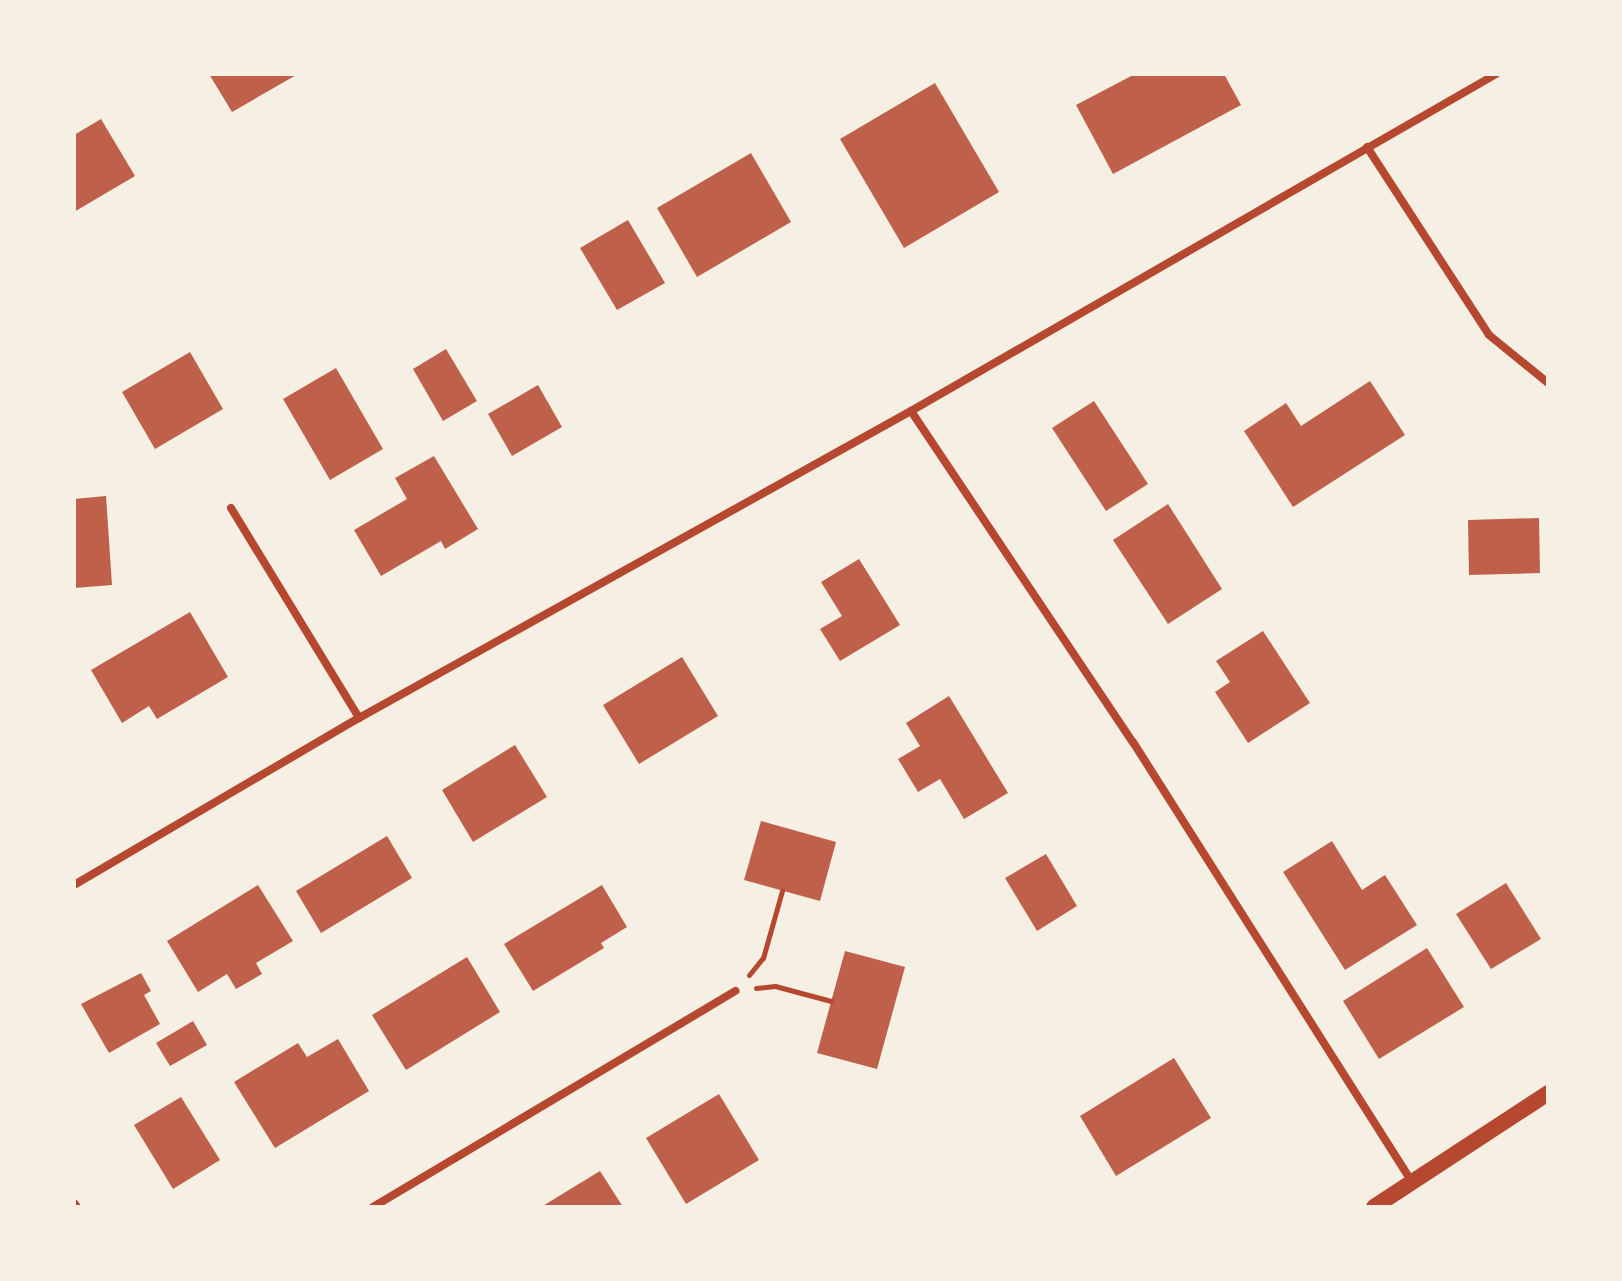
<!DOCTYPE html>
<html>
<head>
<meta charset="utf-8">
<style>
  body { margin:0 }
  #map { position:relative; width:1622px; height:1281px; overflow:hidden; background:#f6efe4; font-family:"Space Grotesk",sans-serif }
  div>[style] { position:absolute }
  .building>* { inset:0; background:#bf614a }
  .path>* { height:5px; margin:-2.5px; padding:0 2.5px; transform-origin:2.5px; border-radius:2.5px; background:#b5482f }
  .minor>* { height:8px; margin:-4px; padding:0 4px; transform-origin:4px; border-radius:4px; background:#b5482f }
  .secondary>* { height:16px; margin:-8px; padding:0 8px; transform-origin:8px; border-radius:8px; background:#b5482f }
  span { translate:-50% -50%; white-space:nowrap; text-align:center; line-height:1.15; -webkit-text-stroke:6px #f6efe4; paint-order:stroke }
  .frame { position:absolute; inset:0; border:76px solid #f6efe4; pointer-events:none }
</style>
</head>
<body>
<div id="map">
  <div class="building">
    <div style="clip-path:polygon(209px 74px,298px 74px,232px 112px)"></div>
    <div style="clip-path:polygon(1135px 74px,1224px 74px,1241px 105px,1113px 174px,1076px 105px)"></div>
    <div style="clip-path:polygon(935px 83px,999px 192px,904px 248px,840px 139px)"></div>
    <div style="clip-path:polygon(101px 119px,135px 176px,74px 212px,74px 135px)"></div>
    <div style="clip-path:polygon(751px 153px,791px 222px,697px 277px,657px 208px)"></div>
    <div style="clip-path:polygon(628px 220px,665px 283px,617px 310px,580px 248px)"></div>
    <div style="clip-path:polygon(446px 349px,477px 401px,443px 421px,413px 369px)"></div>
    <div style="clip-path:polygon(190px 352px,223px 409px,155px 449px,122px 392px)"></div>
    <div style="clip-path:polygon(336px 368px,383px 449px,330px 480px,283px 399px)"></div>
    <div style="clip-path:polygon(1370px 381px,1405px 435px,1293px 507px,1244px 431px,1286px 403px,1301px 426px)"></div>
    <div style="clip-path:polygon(538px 385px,562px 427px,512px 456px,488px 414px)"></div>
    <div style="clip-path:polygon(1094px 401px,1148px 484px,1106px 511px,1052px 428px)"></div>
    <div style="clip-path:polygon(434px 456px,478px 529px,445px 549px,441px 541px,381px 576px,354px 530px,407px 499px,395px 478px)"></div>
    <div style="clip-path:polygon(106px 496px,112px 585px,74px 588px,74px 499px)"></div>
    <div style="clip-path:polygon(1168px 504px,1222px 589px,1168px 624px,1113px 540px)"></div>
    <div style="clip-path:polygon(1539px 518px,1540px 573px,1469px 575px,1468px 520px)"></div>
    <div style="clip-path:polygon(859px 559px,900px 625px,840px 661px,820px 629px,842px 616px,821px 582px)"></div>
    <div style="clip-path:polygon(190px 612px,228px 677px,157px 719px,149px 706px,122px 723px,91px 670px)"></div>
    <div style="clip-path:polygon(1263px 631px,1310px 703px,1248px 743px,1215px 692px,1230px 682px,1216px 661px)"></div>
    <div style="clip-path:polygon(682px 657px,718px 716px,639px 764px,603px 705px)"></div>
    <div style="clip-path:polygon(949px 696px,1008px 793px,964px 819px,940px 779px,918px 792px,898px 759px,920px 746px,906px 723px)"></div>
    <div style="clip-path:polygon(515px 745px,547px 797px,473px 842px,442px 790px)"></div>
    <div style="clip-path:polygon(761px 821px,836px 842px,820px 901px,744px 880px)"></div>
    <div style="clip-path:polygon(387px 836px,412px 878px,321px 933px,296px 891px)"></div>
    <div style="clip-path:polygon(1332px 841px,1362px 890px,1385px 875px,1417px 925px,1345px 970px,1283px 872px)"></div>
    <div style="clip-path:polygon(1046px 854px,1077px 906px,1037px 931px,1005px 878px)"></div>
    <div style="clip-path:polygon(1506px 883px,1541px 939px,1491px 969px,1456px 914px)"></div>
    <div style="clip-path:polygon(258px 885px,293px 941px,256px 963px,262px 974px,236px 989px,227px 974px,198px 992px,167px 941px)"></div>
    <div style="clip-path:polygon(602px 885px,627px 927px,601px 943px,604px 948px,533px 991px,504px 944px)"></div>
    <div style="clip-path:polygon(1427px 948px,1464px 1007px,1379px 1059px,1343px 1001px)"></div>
    <div style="clip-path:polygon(845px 951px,905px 967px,877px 1069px,817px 1053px)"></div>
    <div style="clip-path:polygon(467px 957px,500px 1012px,406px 1070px,372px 1015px)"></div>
    <div style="clip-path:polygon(141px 973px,151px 991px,144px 995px,160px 1024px,109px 1053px,81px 1004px)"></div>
    <div style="clip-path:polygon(193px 1021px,207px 1045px,170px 1066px,156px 1043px)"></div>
    <div style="clip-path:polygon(338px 1039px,369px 1091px,275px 1148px,234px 1082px,298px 1043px,307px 1057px)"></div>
    <div style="clip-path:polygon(1174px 1058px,1211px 1118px,1116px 1176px,1080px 1116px)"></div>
    <div style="clip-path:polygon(719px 1094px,759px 1160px,686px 1204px,646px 1138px)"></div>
    <div style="clip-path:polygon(181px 1097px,220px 1160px,173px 1189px,134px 1125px)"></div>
    <div style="clip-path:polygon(600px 1171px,623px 1207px,541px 1207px)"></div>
  </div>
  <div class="path">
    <div style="left:749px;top:975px;width:22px;rotate:-51deg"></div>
    <div style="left:763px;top:958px;width:70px;rotate:-74.2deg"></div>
    <div style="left:756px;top:988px;width:19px;rotate:-6deg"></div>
    <div style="left:775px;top:986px;width:58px;rotate:15deg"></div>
  </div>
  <div class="minor">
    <div style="left:1367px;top:147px;width:224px;rotate:57deg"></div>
    <div style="left:1489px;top:335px;width:76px;rotate:39.1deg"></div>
    <div style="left:911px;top:411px;width:399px;rotate:56.2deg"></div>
    <div style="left:1133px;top:742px;width:521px;rotate:57.62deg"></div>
    <div style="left:231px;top:508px;width:246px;rotate:58.6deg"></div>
    <div style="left:74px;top:885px;width:330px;rotate:-30.4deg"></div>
    <div style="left:359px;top:718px;width:632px;rotate:-29.08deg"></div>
    <div style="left:911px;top:411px;width:675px;rotate:-29.94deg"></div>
    <div style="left:74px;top:1203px;width:5px;rotate:53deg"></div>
    <div style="left:373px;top:1207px;width:422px;rotate:-30.8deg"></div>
  </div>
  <div class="secondary">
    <div style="left:1374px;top:1207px;width:208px;rotate:-33.2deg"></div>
  </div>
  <div class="frame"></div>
</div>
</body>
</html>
